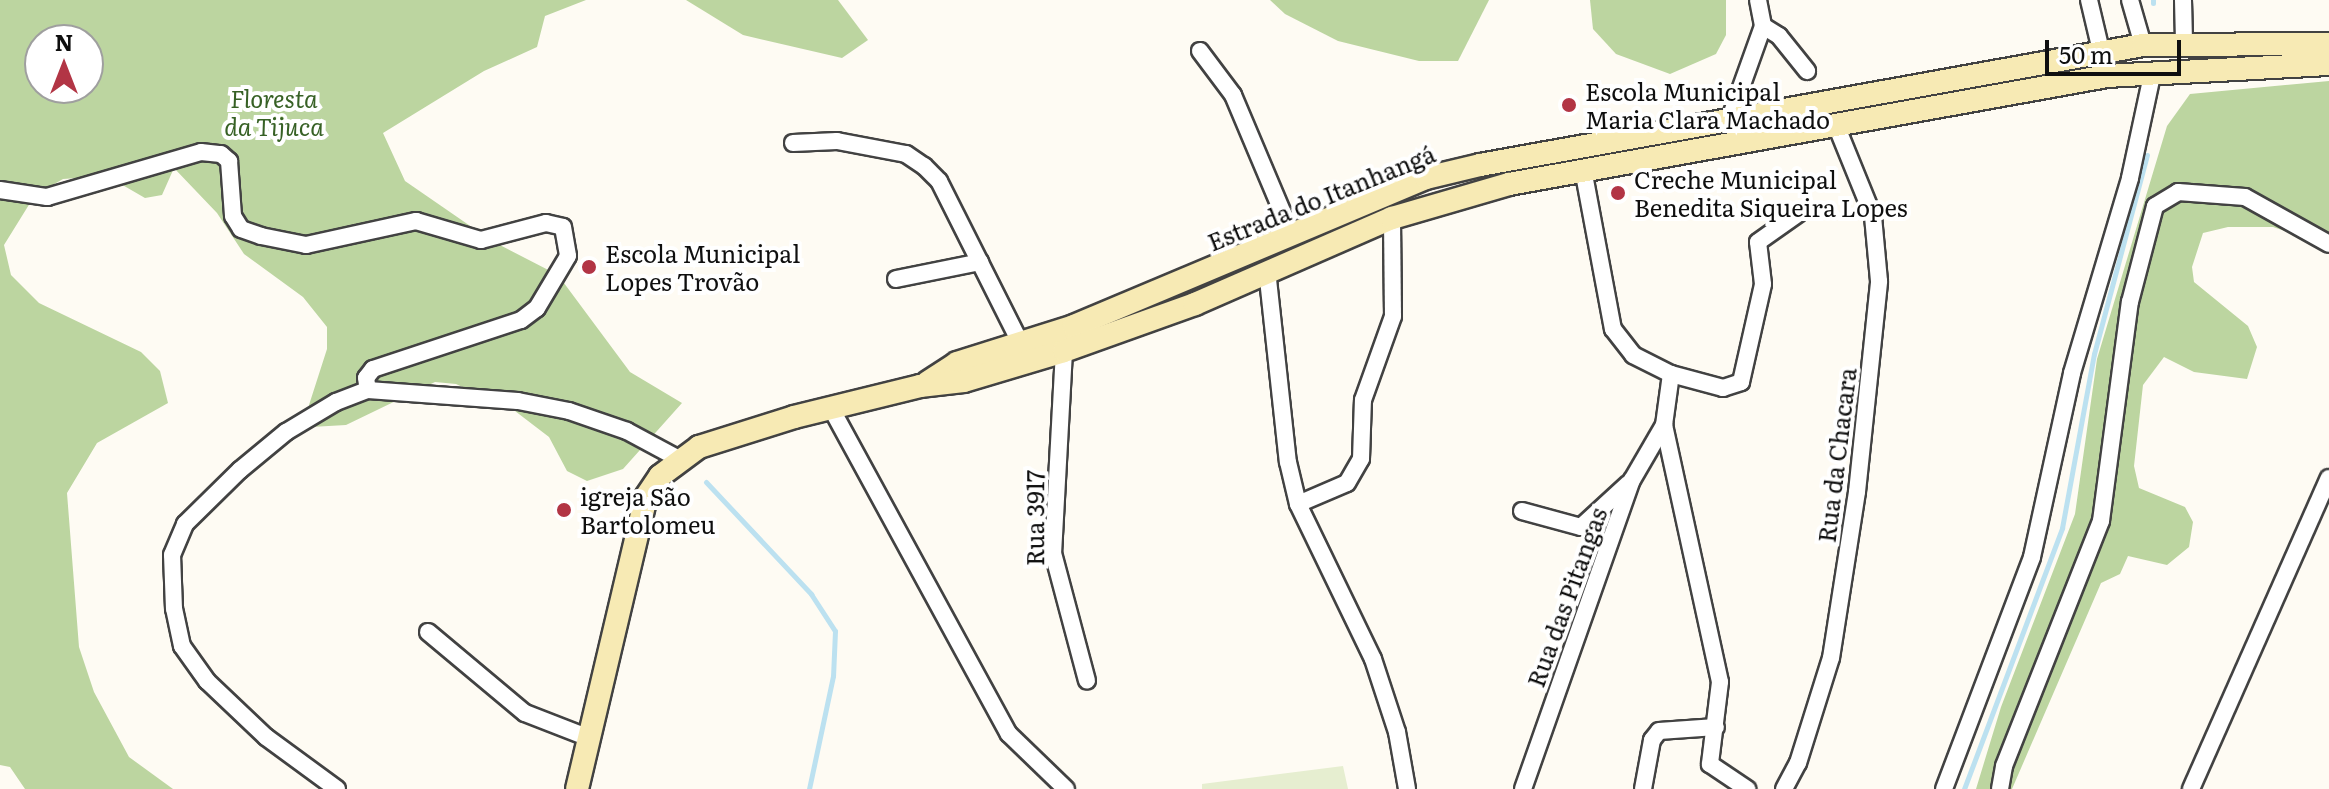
<!DOCTYPE html>
<html>
<head>
<meta charset="utf-8">
<style>
  body { margin:0 }
  #map { position:relative; width:2329px; height:789px; overflow:hidden; background:#fefbf3; font-family:Literata,serif }
  div>[style] { position:absolute }
  .forest>* { inset:0; background:#bcd5a0 }
  .pitch>* { inset:0; background:#e6eed0 }
  .stream>* { height:5px; margin:-2.5px; padding:0 2.5px; transform-origin:2.5px; border-radius:2.5px; background:#bce1f0 }
  .roads { filter:drop-shadow(2px 0 #424242) drop-shadow(-2px 0 #424242) drop-shadow(0 2px #424242) drop-shadow(0 -2px #424242) }
  .minor>* { height:16px; margin:-8px; padding:0 8px; transform-origin:8px; border-radius:8px; background:#fff }
  .secondary>* { height:22px; margin:-11px; padding:0 11px; transform-origin:11px; border-radius:11px; background:#f7eab4 }
  .dots>* { width:22px; height:22px; translate:-50% -50%; box-sizing:border-box; border:4px solid #fff; border-radius:50% }
  span { translate:-50% -50%; white-space:nowrap; text-align:center; line-height:1.15; -webkit-text-stroke:8px #fff; paint-order:stroke }
  .poi-label { font-size:24px; color:#0f0f0f }
  .left { translate:0 -50%; text-align:left }
  .park-label { font-size:24px; color:#376125; font-style:italic }
  .street-label { font-size:24px; color:#0f0f0f }
  .north { position:absolute; left:24px; top:24px; width:80px; height:80px; box-sizing:border-box; background:#fff; border:2px solid #9f9f9f; border-radius:50%; rotate:0deg; font-size:22px; font-weight:700; line-height:32px; text-align:center; color:#0f0f0f }
  .north::after { content:''; display:block; margin:auto; width:28px; height:36px; background:#b23545; clip-path:polygon(50% 0,100% 100%,50% 72%,0 100%) }
  .scale { position:absolute; left:2045px; top:40px; width:136px; height:36px; box-sizing:border-box; border:4px solid #0f0f0f; border-top:0; padding-left:10px; font-size:24px; line-height:28px; white-space:nowrap; color:#0f0f0f; -webkit-text-stroke:6px #fff; paint-order:stroke }
</style>
</head>
<body>
<div id="map">
  <div class="forest">
    <div style="clip-path:polygon(evenodd,0 0,586px 0,545px 16px,537px 47px,484px 71px,383px 133px,405px 181px,492px 241px,558px 275px,630px 372px,682px 403px,623px 469px,587px 481px,567px 471px,549px 437px,515px 411px,456px 384px,435px 382px,346px 425px,311px 427px,309px 405px,327px 349px,327px 327px,303px 297px,244px 254px,217px 213px,174px 168px,162px 195px,145px 198px,107px 176px,63px 179px,35px 195px,4px 245px,11px 275px,39px 303px,141px 352px,160px 371px,168px 403px,97px 443px,67px 493px,79px 647px,94px 692px,129px 757px,173px 789px,25px 789px,10px 767px,0 765px,0 0,40px 40px,88px 40px,88px 88px,40px 88px,40px 40px)"></div>
    <div style="clip-path:polygon(686px 0,838px 0,868px 40px,842px 58px,743px 35px)"></div>
    <div style="clip-path:polygon(1270px 0,1489px 0,1458px 61px,1419px 61px,1338px 41px,1285px 14px)"></div>
    <div style="clip-path:polygon(1590px 0,1726px 0,1726px 35px,1716px 54px,1670px 74px,1616px 54px,1593px 29px)"></div>
    <div style="clip-path:polygon(2329px 81px,2329px 246px,2273px 227px,2228px 227px,2203px 233px,2192px 267px,2194px 282px,2248px 326px,2257px 347px,2247px 379px,2194px 372px,2164px 357px,2143px 385px,2134px 466px,2139px 488px,2185px 507px,2193px 522px,2189px 547px,2167px 565px,2128px 556px,2120px 574px,2101px 583px,2012px 789px,1976px 789px,2001px 707px,2075px 514px,2097px 359px,2167px 126px,2190px 94px)"></div>
  </div>
  <div class="pitch">
    <div style="clip-path:polygon(1343px 766px,1348px 789px,1202px 789px,1202px 784px)"></div>
  </div>
  <div class="stream">
    <div style="left:2153px;top:0;width:3px;rotate:90deg"></div>
    <div style="left:706px;top:482px;width:154px;rotate:46.8deg"></div>
    <div style="left:811px;top:594px;width:44px;rotate:57deg"></div>
    <div style="left:835px;top:631px;width:45px;rotate:92.5deg"></div>
    <div style="left:833px;top:676px;width:116px;rotate:102deg"></div>
    <div style="left:1964px;top:789px;width:279px;rotate:-69.4deg"></div>
    <div style="left:2062px;top:528px;width:177px;rotate:-79.6deg"></div>
    <div style="left:2094px;top:354px;width:206px;rotate:-75.1deg"></div>
  </div>
  <div class="roads">
    <div class="minor">
      <div style="left:1758px;top:0;width:26px;rotate:79deg"></div>
      <div style="left:1763px;top:26px;width:19px;rotate:32deg"></div>
      <div style="left:1779px;top:36px;width:45px;rotate:51.3deg"></div>
      <div style="left:2089px;top:0;width:78px;rotate:76.7deg"></div>
      <div style="left:2130px;top:0;width:47px;rotate:73.9deg"></div>
      <div style="left:2183px;top:0;width:42px;rotate:88.6deg"></div>
      <div style="left:1200px;top:51px;width:55px;rotate:53.1deg"></div>
      <div style="left:1233px;top:95px;width:152px;rotate:67.1deg"></div>
      <div style="left:1729px;top:121px;width:101px;rotate:-70.3deg"></div>
      <div style="left:793px;top:143px;width:44px;rotate:-2.6deg"></div>
      <div style="left:837px;top:141px;width:70px;rotate:10.7deg"></div>
      <div style="left:906px;top:154px;width:22px;rotate:34deg"></div>
      <div style="left:924px;top:166px;width:21px;rotate:45deg"></div>
      <div style="left:939px;top:181px;width:182px;rotate:63.3deg"></div>
      <div style="left:1583px;top:169px;width:163px;rotate:79.4deg"></div>
      <div style="left:1613px;top:329px;width:33px;rotate:52deg"></div>
      <div style="left:1633px;top:355px;width:42px;rotate:26.6deg"></div>
      <div style="left:1671px;top:374px;width:51px;rotate:97.8deg"></div>
      <div style="left:1664px;top:425px;width:263px;rotate:77.7deg"></div>
      <div style="left:1720px;top:682px;width:83px;rotate:97deg"></div>
      <div style="left:1710px;top:764px;width:45px;rotate:34deg"></div>
      <div style="left:0;top:190px;width:48px;rotate:8.5deg"></div>
      <div style="left:47px;top:197px;width:160px;rotate:-16.3deg"></div>
      <div style="left:201px;top:152px;width:20px;rotate:6deg"></div>
      <div style="left:221px;top:154px;width:11px;rotate:41deg"></div>
      <div style="left:229px;top:161px;width:55px;rotate:85.8deg"></div>
      <div style="left:233px;top:216px;width:15px;rotate:58deg"></div>
      <div style="left:241px;top:229px;width:21px;rotate:19deg"></div>
      <div style="left:261px;top:236px;width:46px;rotate:11.3deg"></div>
      <div style="left:306px;top:245px;width:113px;rotate:-12.3deg"></div>
      <div style="left:416px;top:221px;width:68px;rotate:16.3deg"></div>
      <div style="left:481px;top:240px;width:67px;rotate:-14.7deg"></div>
      <div style="left:546px;top:223px;width:17px;rotate:13deg"></div>
      <div style="left:563px;top:227px;width:29px;rotate:80deg"></div>
      <div style="left:568px;top:256px;width:61px;rotate:120.8deg"></div>
      <div style="left:537px;top:308px;width:20px;rotate:143deg"></div>
      <div style="left:521px;top:320px;width:156px;rotate:161.7deg"></div>
      <div style="left:373px;top:369px;width:11px;rotate:128deg"></div>
      <div style="left:366px;top:378px;width:12px;rotate:81deg"></div>
      <div style="left:1267px;top:270px;width:193px;rotate:83.8deg"></div>
      <div style="left:1288px;top:462px;width:43px;rotate:76.6deg"></div>
      <div style="left:1298px;top:504px;width:172px;rotate:64.2deg"></div>
      <div style="left:1373px;top:659px;width:77px;rotate:71.8deg"></div>
      <div style="left:1397px;top:732px;width:58px;rotate:80deg"></div>
      <div style="left:896px;top:279px;width:86px;rotate:-11.4deg"></div>
      <div style="left:1064px;top:351px;width:202px;rotate:93.1deg"></div>
      <div style="left:1053px;top:553px;width:132px;rotate:75.1deg"></div>
      <div style="left:1671px;top:374px;width:54px;rotate:15.1deg"></div>
      <div style="left:1723px;top:388px;width:19px;rotate:-18deg"></div>
      <div style="left:1741px;top:382px;width:100px;rotate:-77.3deg"></div>
      <div style="left:1763px;top:284px;width:42px;rotate:-96.8deg"></div>
      <div style="left:1758px;top:242px;width:50px;rotate:-35.3deg"></div>
      <div style="left:831px;top:408px;width:371px;rotate:61.4deg"></div>
      <div style="left:1009px;top:734px;width:79px;rotate:44deg"></div>
      <div style="left:1298px;top:504px;width:53px;rotate:-23.2deg"></div>
      <div style="left:1347px;top:483px;width:28px;rotate:-60deg"></div>
      <div style="left:1361px;top:459px;width:59px;rotate:-88.1deg"></div>
      <div style="left:1363px;top:400px;width:89px;rotate:-70.3deg"></div>
      <div style="left:1393px;top:316px;width:98px;rotate:-90.6deg"></div>
      <div style="left:1522px;top:511px;width:61px;rotate:15.2deg"></div>
      <div style="left:1581px;top:527px;width:64px;rotate:-42.5deg"></div>
      <div style="left:428px;top:632px;width:126px;rotate:39.9deg"></div>
      <div style="left:525px;top:713px;width:69px;rotate:21.3deg"></div>
      <div style="left:337px;top:789px;width:88px;rotate:-143.8deg"></div>
      <div style="left:266px;top:737px;width:81px;rotate:-136.5deg"></div>
      <div style="left:207px;top:681px;width:43px;rotate:-125.5deg"></div>
      <div style="left:182px;top:646px;width:38px;rotate:-102deg"></div>
      <div style="left:174px;top:609px;width:54px;rotate:-92.1deg"></div>
      <div style="left:172px;top:555px;width:34px;rotate:-67deg"></div>
      <div style="left:185px;top:524px;width:77px;rotate:-44.5deg"></div>
      <div style="left:240px;top:470px;width:60px;rotate:-39.6deg"></div>
      <div style="left:286px;top:432px;width:58px;rotate:-31deg"></div>
      <div style="left:336px;top:402px;width:34px;rotate:-21deg"></div>
      <div style="left:368px;top:390px;width:150px;rotate:4.2deg"></div>
      <div style="left:518px;top:401px;width:52px;rotate:11.1deg"></div>
      <div style="left:569px;top:411px;width:61px;rotate:19deg"></div>
      <div style="left:627px;top:431px;width:59px;rotate:28.3deg"></div>
      <div style="left:1523px;top:789px;width:328px;rotate:-70.6deg"></div>
      <div style="left:1632px;top:480px;width:64px;rotate:-59.8deg"></div>
      <div style="left:1643px;top:789px;width:50px;rotate:-79.6deg"></div>
      <div style="left:1652px;top:740px;width:11px;rotate:-52deg"></div>
      <div style="left:1659px;top:731px;width:57px;rotate:-4deg"></div>
      <div style="left:1784px;top:789px;width:30px;rotate:-62deg"></div>
      <div style="left:1798px;top:763px;width:110px;rotate:-72.6deg"></div>
      <div style="left:1831px;top:658px;width:168px;rotate:-81.1deg"></div>
      <div style="left:1857px;top:492px;width:212px;rotate:-84deg"></div>
      <div style="left:1879px;top:281px;width:65px;rotate:-95.3deg"></div>
      <div style="left:1873px;top:216px;width:98px;rotate:-112.1deg"></div>
      <div style="left:1944px;top:789px;width:248px;rotate:-69.2deg"></div>
      <div style="left:2032px;top:557px;width:188px;rotate:-77.7deg"></div>
      <div style="left:2072px;top:373px;width:203px;rotate:-73.4deg"></div>
      <div style="left:2130px;top:178px;width:109px;rotate:-77.9deg"></div>
      <div style="left:2000px;top:789px;width:23px;rotate:-80deg"></div>
      <div style="left:2004px;top:766px;width:264px;rotate:-68.4deg"></div>
      <div style="left:2101px;top:521px;width:221px;rotate:-82.5deg"></div>
      <div style="left:2130px;top:302px;width:99px;rotate:-75.4deg"></div>
      <div style="left:2155px;top:206px;width:27px;rotate:-31deg"></div>
      <div style="left:2178px;top:192px;width:67px;rotate:4.3deg"></div>
      <div style="left:2245px;top:197px;width:96px;rotate:29.2deg"></div>
      <div style="left:2191px;top:789px;width:340px;rotate:-66.1deg"></div>
    </div>
    <div class="secondary">
      <div style="left:928px;top:382px;width:35px;rotate:-33deg"></div>
      <div style="left:957px;top:363px;width:123px;rotate:-17.5deg"></div>
      <div style="left:1074px;top:326px;width:382px;rotate:-22.8deg"></div>
      <div style="left:1426px;top:178px;width:56px;rotate:-13.5deg"></div>
      <div style="left:1480px;top:165px;width:674px;rotate:-10.26deg"></div>
      <div style="left:2143px;top:45px;width:186px;rotate:-0.3deg"></div>
      <div style="left:577px;top:789px;width:300px;rotate:-76.7deg"></div>
      <div style="left:646px;top:497px;width:25px;rotate:-56deg"></div>
      <div style="left:660px;top:476px;width:49px;rotate:-36.6deg"></div>
      <div style="left:699px;top:447px;width:100px;rotate:-17.5deg"></div>
      <div style="left:794px;top:417px;width:130px;rotate:-13.8deg"></div>
      <div style="left:920px;top:386px;width:44px;rotate:-6.5deg"></div>
      <div style="left:964px;top:381px;width:104px;rotate:-16.7deg"></div>
      <div style="left:1064px;top:351px;width:139px;rotate:-19.7deg"></div>
      <div style="left:1195px;top:304px;width:215px;rotate:-23.6deg"></div>
      <div style="left:1392px;top:218px;width:122px;rotate:-16.2deg"></div>
      <div style="left:1509px;top:184px;width:608px;rotate:-10.24deg"></div>
      <div style="left:2107px;top:76px;width:222px;rotate:-3.1deg"></div>
    </div>
  </div>
  <div class="dots">
    <div style="left:1569px;top:105px;background:#b23545"></div>
    <div style="left:1618px;top:193px;background:#b23545"></div>
    <div style="left:589px;top:267px;background:#b23545"></div>
    <div style="left:564px;top:510px;background:#b23545"></div>
  </div>
  <div class="poi-label">
    <span class="left" style="left:1585px;top:105px">Escola Municipal<br>Maria Clara Machado</span>
    <span class="left" style="left:1634px;top:193px">Creche Municipal<br>Benedita Siqueira Lopes</span>
    <span class="left" style="left:605px;top:267px">Escola Municipal<br>Lopes Trovão</span>
    <span class="left" style="left:580px;top:510px">igreja São<br>Bartolomeu</span>
  </div>
  <div class="park-label">
    <span style="left:274px;top:112px">Floresta<br>da Tijuca</span>
  </div>
  <div class="street-label">
    <span style="left:1321px;top:197px;rotate:-22deg">Estrada do Itanhangá</span>
    <span style="left:1836px;top:455px;rotate:-83deg">Rua da Chacara</span>
    <span style="left:1034px;top:518px;rotate:-90deg">Rua 3917</span>
    <span style="left:1566px;top:597px;rotate:-70deg">Rua das Pitangas</span>
  </div>
  <div class="north">N</div>
  <div class="scale">50 m</div>
</div>
</body>
</html>
